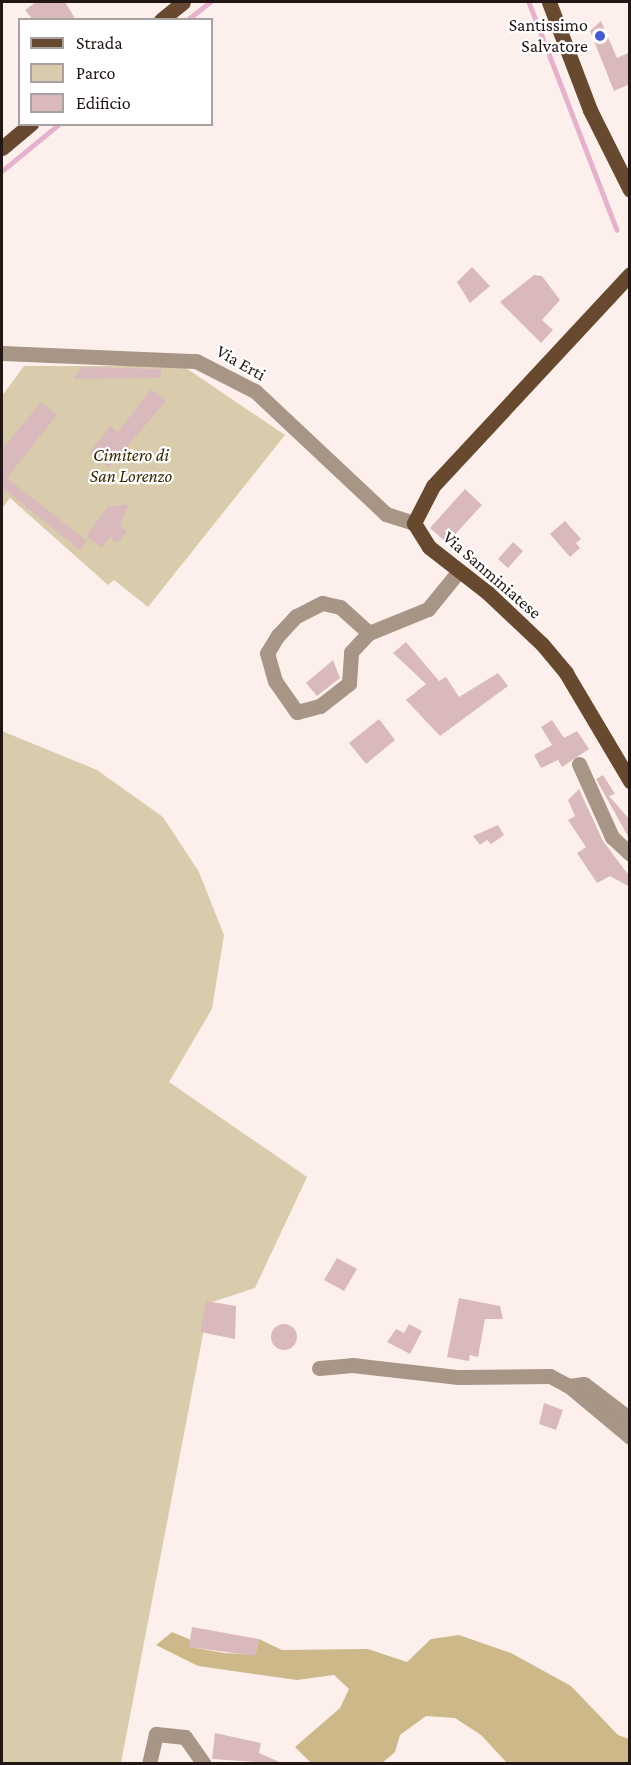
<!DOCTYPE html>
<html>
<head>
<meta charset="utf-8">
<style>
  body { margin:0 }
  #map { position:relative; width:631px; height:1765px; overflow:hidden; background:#fdf0ec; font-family:"Crimson Pro",serif }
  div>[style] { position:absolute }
  .green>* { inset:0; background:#d9ccad }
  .forest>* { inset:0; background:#ccb888 }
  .stream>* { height:4.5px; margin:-2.25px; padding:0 2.25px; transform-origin:2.25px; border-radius:2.25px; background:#e4b2cc }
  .building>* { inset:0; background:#dab9bc }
  .round { border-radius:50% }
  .minor>* { height:15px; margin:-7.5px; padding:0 7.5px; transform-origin:7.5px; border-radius:7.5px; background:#a79586 }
  .major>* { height:15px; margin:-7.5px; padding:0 7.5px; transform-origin:7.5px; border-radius:7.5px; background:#67492f }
  .dots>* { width:16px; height:16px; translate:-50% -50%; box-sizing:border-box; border:3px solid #fff; border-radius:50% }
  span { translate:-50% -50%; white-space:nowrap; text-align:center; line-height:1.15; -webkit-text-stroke:4.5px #fff; paint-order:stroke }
  .poi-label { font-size:18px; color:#221714 }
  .right { translate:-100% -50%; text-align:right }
  .street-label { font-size:18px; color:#221714 }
  .park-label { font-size:18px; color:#372801; font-style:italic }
  .frame { position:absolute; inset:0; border:3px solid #221714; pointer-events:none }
  .legend { position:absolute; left:18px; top:18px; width:195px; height:108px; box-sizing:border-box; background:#fff; border:2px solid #a7a2a1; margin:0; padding:8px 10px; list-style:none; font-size:18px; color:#221714 }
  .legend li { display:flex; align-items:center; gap:12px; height:30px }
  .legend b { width:30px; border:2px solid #a7a2a1 }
</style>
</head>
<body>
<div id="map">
  <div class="green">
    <div style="clip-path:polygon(24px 366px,183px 366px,285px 435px,148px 607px,114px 580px,108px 585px,10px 498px,2px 508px,2px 396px)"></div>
    <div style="clip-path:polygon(2px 731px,97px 770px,163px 817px,199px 872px,224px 935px,212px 1009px,169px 1082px,307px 1177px,255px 1288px,209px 1303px,121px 1763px,2px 1764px)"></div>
  </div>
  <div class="forest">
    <div style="clip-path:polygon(172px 1632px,191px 1640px,190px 1647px,224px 1653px,255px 1655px,259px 1639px,282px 1650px,368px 1649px,407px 1662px,431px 1639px,459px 1635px,511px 1653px,571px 1686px,618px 1735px,629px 1739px,629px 1763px,507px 1763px,481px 1735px,455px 1718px,426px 1716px,400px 1735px,395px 1752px,382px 1763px,311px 1763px,295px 1747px,340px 1708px,349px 1689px,334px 1675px,297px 1680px,198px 1666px,156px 1645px)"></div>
  </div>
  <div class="stream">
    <div style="left:529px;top:2px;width:244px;rotate:68.9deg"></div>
    <div style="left:187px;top:20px;width:29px;rotate:-38deg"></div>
    <div style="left:2px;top:171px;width:74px;rotate:-39.5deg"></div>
  </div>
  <div class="building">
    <div style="clip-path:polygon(36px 2px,65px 2px,76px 20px,33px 20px,25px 10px)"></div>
    <div style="clip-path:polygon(601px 21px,617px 58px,630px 52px,630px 84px,614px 91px,590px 31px)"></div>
    <div style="clip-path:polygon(472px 267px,490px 286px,470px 303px,457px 282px)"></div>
    <div style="clip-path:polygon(534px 275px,542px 276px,560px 300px,542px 320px,553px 330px,541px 343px,500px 302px)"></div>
    <div style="clip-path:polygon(82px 367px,161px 369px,161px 378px,73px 379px)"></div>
    <div style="clip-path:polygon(151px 389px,166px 401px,109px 468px,89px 453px,110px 426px,118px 432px)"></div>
    <div style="clip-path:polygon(41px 402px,57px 415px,7px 478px,87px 541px,80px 550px,2px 488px,2px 449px)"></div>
    <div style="clip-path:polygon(465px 489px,482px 505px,447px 543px,430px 528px)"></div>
    <div style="clip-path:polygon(129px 504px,120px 526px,127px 531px,117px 543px,110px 537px,102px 548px,86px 536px,108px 507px)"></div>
    <div style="clip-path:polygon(565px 521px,581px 539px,576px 543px,580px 548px,570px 557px,550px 534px)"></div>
    <div style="clip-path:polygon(513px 542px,523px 551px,508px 568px,498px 559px)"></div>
    <div style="clip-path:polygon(406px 642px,439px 681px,446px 677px,459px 697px,498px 673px,508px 686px,440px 736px,406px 700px,426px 684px,393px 653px)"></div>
    <div style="clip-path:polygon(333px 660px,340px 678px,317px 696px,306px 683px)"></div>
    <div style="clip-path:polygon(379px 719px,395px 740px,366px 764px,349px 743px)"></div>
    <div style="clip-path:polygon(552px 720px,564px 738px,577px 731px,589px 749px,562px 767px,558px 760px,541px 768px,534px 755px,552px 745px,541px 727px)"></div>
    <div style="clip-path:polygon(603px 775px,615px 794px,609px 796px,630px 820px,630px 840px,596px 779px)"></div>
    <div style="clip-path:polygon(579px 789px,603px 841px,630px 877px,630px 887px,610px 876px,597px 883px,577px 853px,586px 847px,568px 820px,575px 816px,568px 800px)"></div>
    <div style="clip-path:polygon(498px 825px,504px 835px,491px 844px,487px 840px,480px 845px,473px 836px)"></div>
    <div style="clip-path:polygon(337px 1258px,357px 1269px,344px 1291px,324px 1280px)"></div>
    <div style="clip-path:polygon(459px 1298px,500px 1306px,503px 1319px,485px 1319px,478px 1357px,470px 1355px,469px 1361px,447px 1357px)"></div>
    <div style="clip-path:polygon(206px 1301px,236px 1306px,235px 1339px,200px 1332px)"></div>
    <div class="round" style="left:271px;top:1324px;width:26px;height:26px"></div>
    <div style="clip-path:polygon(409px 1324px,422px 1331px,410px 1354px,387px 1342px,396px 1329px,404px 1333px)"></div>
    <div style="clip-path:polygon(544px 1403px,563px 1410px,556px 1430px,539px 1424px)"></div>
    <div style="clip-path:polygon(192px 1627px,259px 1639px,255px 1656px,189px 1647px)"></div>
    <div style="clip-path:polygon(215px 1733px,261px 1743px,259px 1753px,284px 1764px,212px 1759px)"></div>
  </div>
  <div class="minor">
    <div style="left:2px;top:353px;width:194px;rotate:2.4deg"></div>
    <div style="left:196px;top:361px;width:66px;rotate:27deg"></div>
    <div style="left:255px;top:391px;width:180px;rotate:43.2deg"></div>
    <div style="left:386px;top:514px;width:29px;rotate:18deg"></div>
    <div style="left:369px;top:633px;width:39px;rotate:-138deg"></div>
    <div style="left:340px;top:607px;width:18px;rotate:-167deg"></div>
    <div style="left:322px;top:603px;width:29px;rotate:153deg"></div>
    <div style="left:296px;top:616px;width:26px;rotate:133deg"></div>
    <div style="left:278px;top:635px;width:21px;rotate:121deg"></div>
    <div style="left:267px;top:653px;width:29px;rotate:74deg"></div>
    <div style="left:275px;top:681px;width:38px;rotate:55deg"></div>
    <div style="left:297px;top:712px;width:24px;rotate:-15deg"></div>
    <div style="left:320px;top:706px;width:37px;rotate:-38deg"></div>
    <div style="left:349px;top:683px;width:31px;rotate:-86deg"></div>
    <div style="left:351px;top:652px;width:26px;rotate:-47deg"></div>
    <div style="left:369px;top:633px;width:64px;rotate:-22.1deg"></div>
    <div style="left:428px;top:609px;width:49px;rotate:-50.8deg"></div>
    <div style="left:579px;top:764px;width:80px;rotate:65.7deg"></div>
    <div style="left:612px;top:837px;width:25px;rotate:43deg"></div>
    <div style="left:319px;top:1368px;width:33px;rotate:-5deg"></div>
    <div style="left:352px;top:1365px;width:107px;rotate:6.5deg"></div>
    <div style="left:458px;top:1377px;width:92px;rotate:-0.6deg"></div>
    <div style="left:550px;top:1376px;width:21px;rotate:28deg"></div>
    <div style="left:569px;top:1386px;width:80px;rotate:39.9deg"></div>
    <div style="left:569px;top:1386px;width:15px;rotate:-8deg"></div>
    <div style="left:584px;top:1384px;width:58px;rotate:37.3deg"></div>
    <div style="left:149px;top:1764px;width:31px;rotate:-77deg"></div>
    <div style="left:156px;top:1734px;width:29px;rotate:6deg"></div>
    <div style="left:185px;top:1737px;width:33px;rotate:55deg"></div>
  </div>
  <div class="major">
    <div style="left:549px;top:2px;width:116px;rotate:69.2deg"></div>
    <div style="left:590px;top:110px;width:89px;rotate:63.4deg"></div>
    <div style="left:161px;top:20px;width:28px;rotate:-39deg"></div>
    <div style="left:2px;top:148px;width:38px;rotate:-40deg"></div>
    <div style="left:630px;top:274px;width:289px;rotate:132.9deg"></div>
    <div style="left:433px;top:486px;width:42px;rotate:117.2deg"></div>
    <div style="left:414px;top:523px;width:28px;rotate:58deg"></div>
    <div style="left:429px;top:547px;width:75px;rotate:37.9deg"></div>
    <div style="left:488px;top:593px;width:74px;rotate:43.4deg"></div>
    <div style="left:542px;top:644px;width:38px;rotate:50deg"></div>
    <div style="left:566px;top:673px;width:126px;rotate:59.3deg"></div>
  </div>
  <div class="dots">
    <div style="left:600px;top:36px;background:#455ace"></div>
  </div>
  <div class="poi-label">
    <span class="right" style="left:588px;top:36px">Santissimo<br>Salvatore</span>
  </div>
  <div class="street-label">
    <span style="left:241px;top:363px;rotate:30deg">Via Erti</span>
    <span style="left:492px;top:575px;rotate:41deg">Via Sanminiatese</span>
  </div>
  <div class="park-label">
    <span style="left:131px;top:466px">Cimitero di<br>San Lorenzo</span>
  </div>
  <div class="frame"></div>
  <ul class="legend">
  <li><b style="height:8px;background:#67492f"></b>Strada</li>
  <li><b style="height:16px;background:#d9ccad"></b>Parco</li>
  <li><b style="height:16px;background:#dab9bc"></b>Edificio</li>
  </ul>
</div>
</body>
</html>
